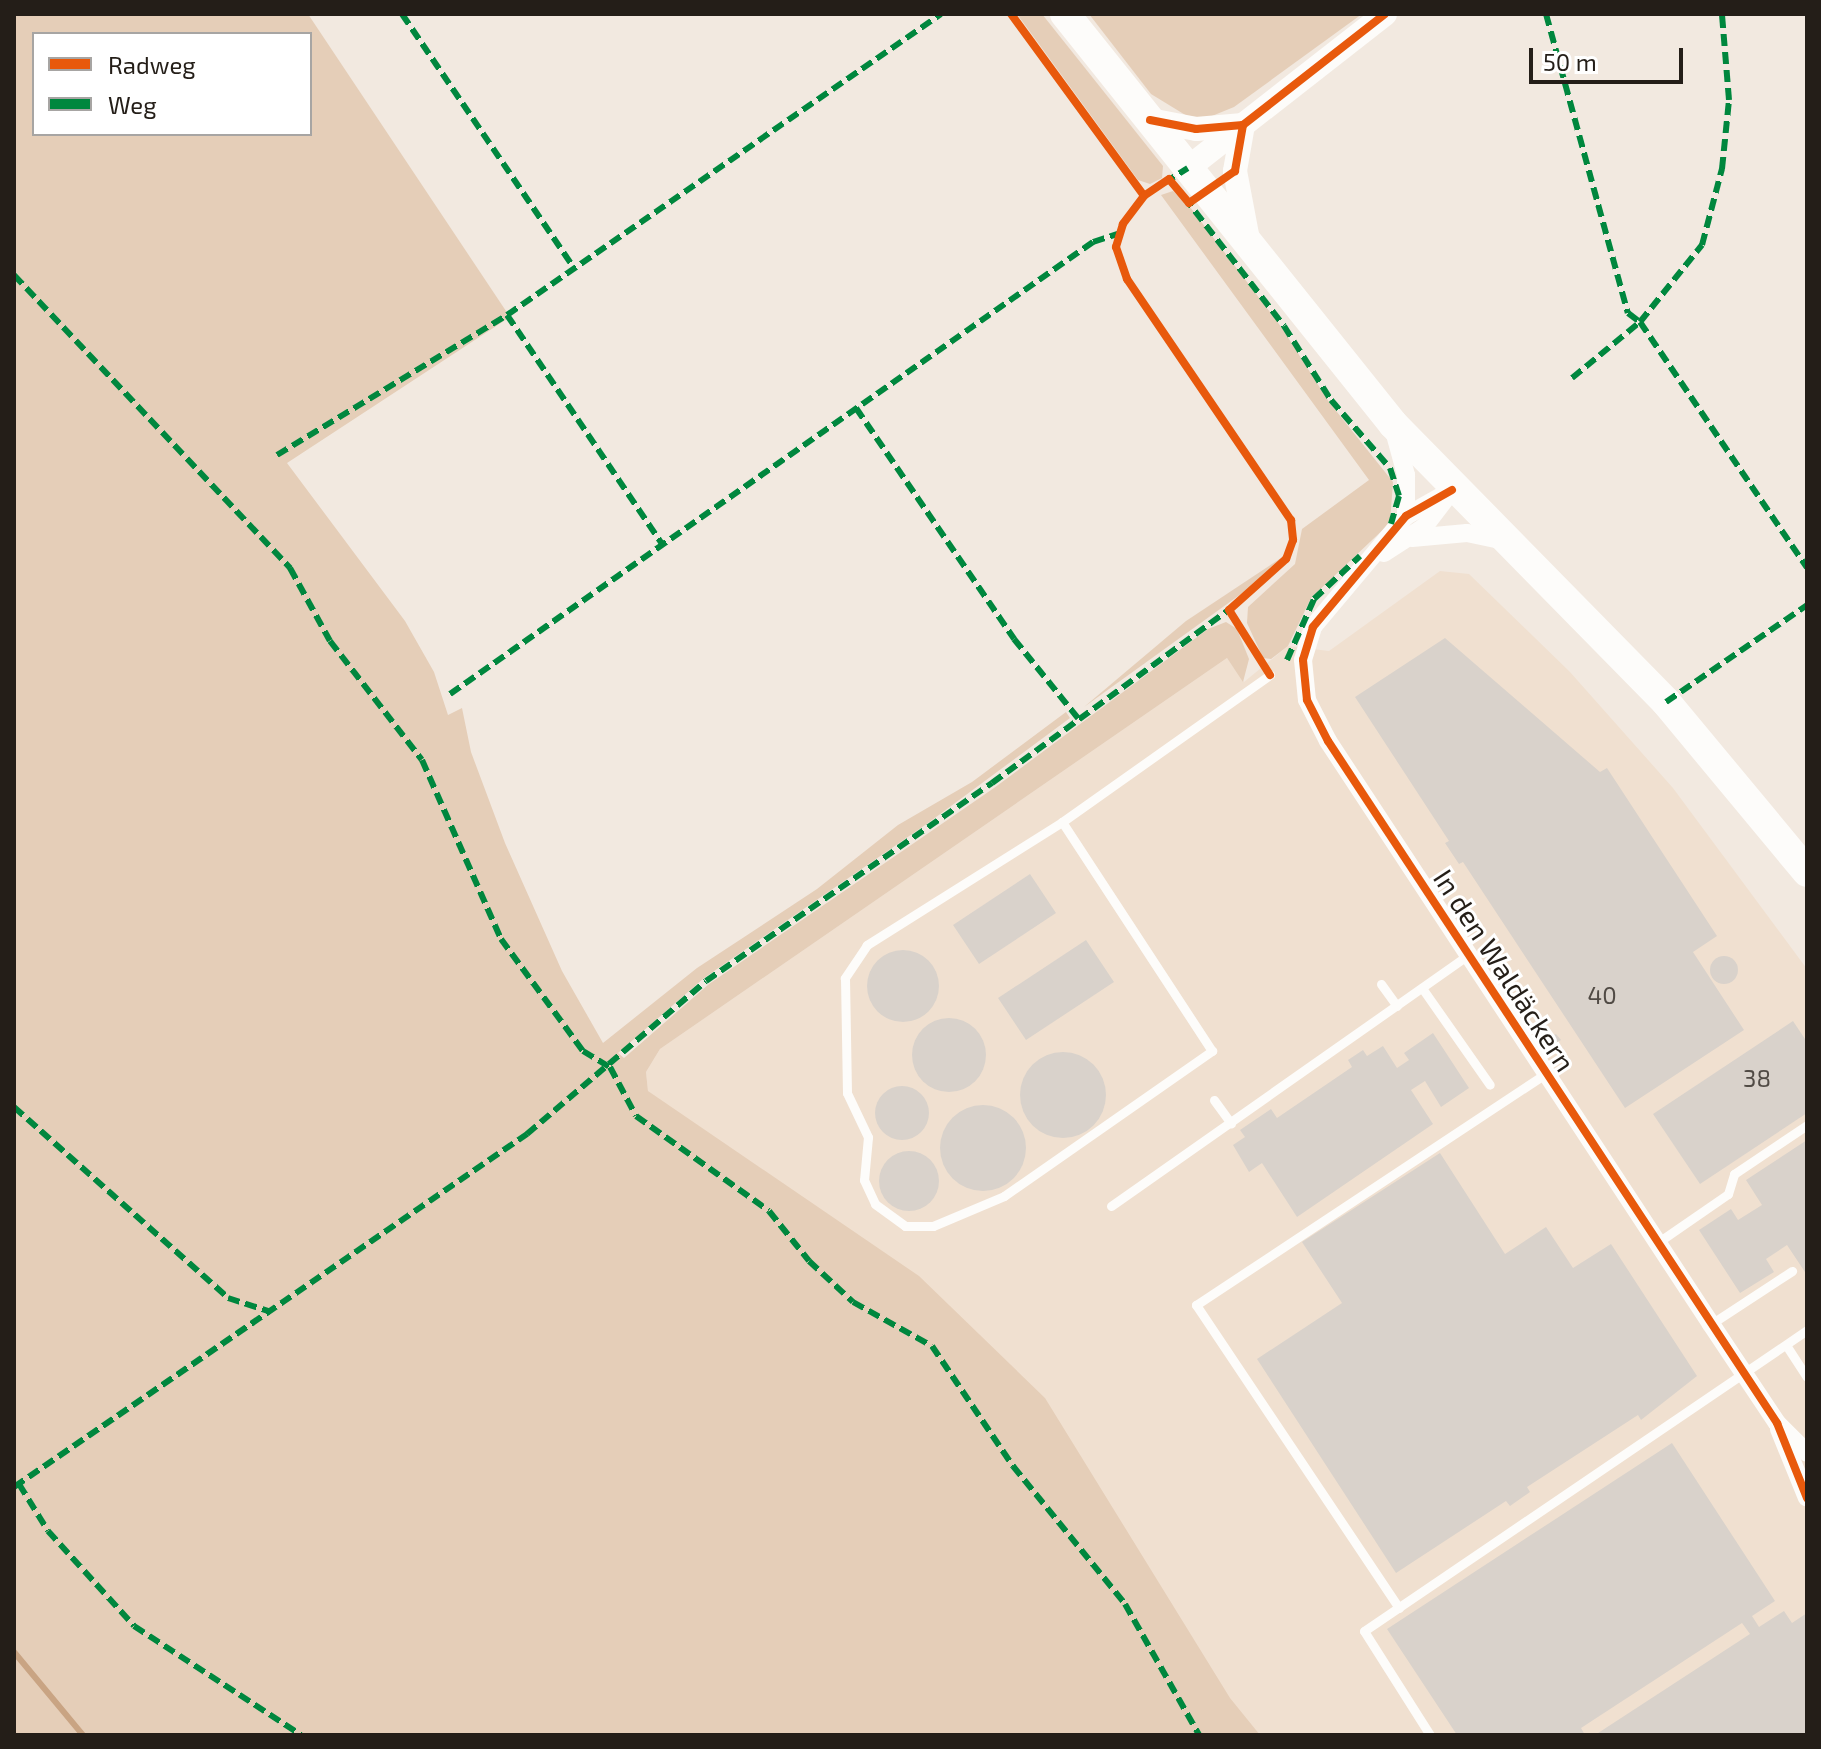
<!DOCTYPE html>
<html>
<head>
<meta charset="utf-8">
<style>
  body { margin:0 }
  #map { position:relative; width:1821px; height:1749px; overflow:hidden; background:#f2e9e0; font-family:"Exo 2",sans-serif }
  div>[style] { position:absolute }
  .built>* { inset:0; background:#f0e0d0 }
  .green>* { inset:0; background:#e5ceb8 }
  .stream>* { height:6px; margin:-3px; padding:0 3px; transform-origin:3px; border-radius:3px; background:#c9a483 }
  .building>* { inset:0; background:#d9d2cb }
  .round { border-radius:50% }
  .service>* { height:9px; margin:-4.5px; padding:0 4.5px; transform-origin:4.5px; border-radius:4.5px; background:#fdfcfa }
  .minor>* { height:18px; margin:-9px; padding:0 9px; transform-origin:9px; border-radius:9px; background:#fdfcfa }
  .tertiary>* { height:24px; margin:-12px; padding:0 12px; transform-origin:12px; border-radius:12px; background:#fdfcfa }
  .primary>* { height:30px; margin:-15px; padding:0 15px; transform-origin:15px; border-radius:15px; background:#fdfcfa }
  .quiet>* { height:6px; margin-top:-3px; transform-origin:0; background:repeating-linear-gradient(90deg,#00873e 0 12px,transparent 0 18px) }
  .cycleway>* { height:8px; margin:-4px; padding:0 4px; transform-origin:4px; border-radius:4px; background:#e8590c }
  span { translate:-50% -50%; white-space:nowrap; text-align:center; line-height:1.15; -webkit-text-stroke:6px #fff; paint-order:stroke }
  .number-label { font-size:24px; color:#514b45 }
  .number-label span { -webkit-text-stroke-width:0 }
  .street-label { font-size:28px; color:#241e18 }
  .frame { position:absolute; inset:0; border:16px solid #241e18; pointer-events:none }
  .legend { position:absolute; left:32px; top:32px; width:280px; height:104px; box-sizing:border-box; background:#fff; border:2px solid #a7a5a3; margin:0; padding:10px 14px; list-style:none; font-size:24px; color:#241e18 }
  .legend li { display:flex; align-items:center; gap:16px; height:40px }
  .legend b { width:40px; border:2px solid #a7a5a3 }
  .scale { position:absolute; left:1529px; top:48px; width:154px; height:36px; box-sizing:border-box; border:4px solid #241e18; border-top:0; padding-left:10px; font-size:24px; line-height:28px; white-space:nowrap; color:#241e18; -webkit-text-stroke:6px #fff; paint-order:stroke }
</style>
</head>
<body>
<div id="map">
  <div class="built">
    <div style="clip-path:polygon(1440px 571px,1469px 574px,1570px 672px,1673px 788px,1807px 969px,1807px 1735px,1260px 1735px,648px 1091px,646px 1072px,660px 1049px,1227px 658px,1244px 682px,1288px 646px,1329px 651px)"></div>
  </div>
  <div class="green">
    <div style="clip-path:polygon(evenodd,14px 14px,308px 14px,510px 317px,287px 463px,405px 621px,434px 672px,448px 715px,462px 708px,471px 752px,505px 843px,562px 971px,603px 1043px,697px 968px,817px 889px,898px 825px,972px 782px,1066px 712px,1070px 718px,928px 823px,704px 978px,618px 1053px,624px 1058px,709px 984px,994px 788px,1208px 629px,1226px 622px,1237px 629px,1249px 659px,1243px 682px,1227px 658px,660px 1049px,646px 1072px,648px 1091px,919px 1276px,1045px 1398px,1230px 1698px,1260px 1735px,14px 1735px,14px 14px,34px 34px,310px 34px,310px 134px,34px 134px,34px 34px)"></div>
    <div style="clip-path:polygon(1017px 14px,1042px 14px,1163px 166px,1162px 178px,1150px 184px,1138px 180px)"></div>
    <div style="clip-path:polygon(1089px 14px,1362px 14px,1234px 107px,1207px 118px,1187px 116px,1151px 94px)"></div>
    <div style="clip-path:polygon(1173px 191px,1187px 203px,1282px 328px,1329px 402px,1393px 482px,1390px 523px,1311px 598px,1288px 646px,1271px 659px,1263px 658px,1247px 623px,1248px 607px,1295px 564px,1302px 529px,1369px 480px,1161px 195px)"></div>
    <div style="clip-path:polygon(1284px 556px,1259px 581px,1084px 707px,1186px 621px)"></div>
  </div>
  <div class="stream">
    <div style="left:14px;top:1652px;width:108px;rotate:50.3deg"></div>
  </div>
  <div class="building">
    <div style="clip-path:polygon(1445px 638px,1600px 772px,1607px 768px,1717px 936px,1693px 952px,1744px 1030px,1625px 1108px,1463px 862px,1459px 864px,1445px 843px,1449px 841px,1355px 697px)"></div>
    <div style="clip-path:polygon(1030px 874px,1056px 913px,979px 964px,953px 925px)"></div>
    <div style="clip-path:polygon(1086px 940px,1114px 982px,1026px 1040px,998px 998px)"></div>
    <div class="round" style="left:867px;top:950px;width:72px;height:72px"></div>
    <div class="round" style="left:1710px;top:956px;width:28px;height:28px"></div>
    <div class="round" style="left:912px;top:1018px;width:74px;height:74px"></div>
    <div style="clip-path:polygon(1793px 1021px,1807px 1042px,1807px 1113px,1700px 1184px,1653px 1114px)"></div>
    <div style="clip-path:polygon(1433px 1033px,1469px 1088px,1441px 1107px,1425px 1081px,1411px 1090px,1433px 1124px,1297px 1217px,1262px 1163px,1249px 1172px,1233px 1145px,1245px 1137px,1240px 1130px,1271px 1109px,1277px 1118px,1352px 1067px,1348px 1060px,1363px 1050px,1367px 1056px,1383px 1046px,1397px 1068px,1409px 1060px,1404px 1053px)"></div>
    <div style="clip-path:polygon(1556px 1034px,1561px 1040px,1553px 1045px,1549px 1038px)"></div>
    <div class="round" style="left:1020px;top:1052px;width:86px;height:86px"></div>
    <div class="round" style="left:875px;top:1086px;width:54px;height:54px"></div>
    <div class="round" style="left:940px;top:1105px;width:86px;height:86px"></div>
    <div style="clip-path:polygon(1807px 1140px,1807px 1275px,1787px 1245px,1766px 1259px,1774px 1272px,1740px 1293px,1699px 1230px,1731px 1209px,1738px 1220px,1762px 1205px,1746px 1180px)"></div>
    <div class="round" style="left:879px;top:1151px;width:60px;height:60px"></div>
    <div style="clip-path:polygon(1440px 1153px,1505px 1254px,1546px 1227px,1573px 1268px,1611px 1244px,1697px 1376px,1641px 1420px,1638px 1415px,1527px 1487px,1530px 1492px,1510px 1506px,1506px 1501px,1396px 1573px,1257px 1359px,1342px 1303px,1302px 1242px)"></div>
    <div style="clip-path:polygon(1672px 1443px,1775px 1601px,1752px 1616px,1759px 1627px,1784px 1611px,1792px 1623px,1807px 1613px,1807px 1735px,1595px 1735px,1750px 1634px,1742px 1623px,1581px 1728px,1585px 1735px,1457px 1735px,1387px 1629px)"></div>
  </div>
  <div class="service">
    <div style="left:1062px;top:822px;width:231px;rotate:147.8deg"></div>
    <div style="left:867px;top:945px;width:40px;rotate:124deg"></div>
    <div style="left:845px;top:978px;width:115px;rotate:89deg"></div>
    <div style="left:847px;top:1093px;width:49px;rotate:64.5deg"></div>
    <div style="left:868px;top:1137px;width:43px;rotate:95.3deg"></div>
    <div style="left:864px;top:1180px;width:26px;rotate:65deg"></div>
    <div style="left:875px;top:1204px;width:37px;rotate:36deg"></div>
    <div style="left:905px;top:1226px;width:28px"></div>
    <div style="left:933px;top:1226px;width:77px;rotate:-22.9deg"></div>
    <div style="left:1004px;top:1196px;width:254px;rotate:-34.9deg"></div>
    <div style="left:1212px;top:1051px;width:274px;rotate:-123.2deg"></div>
    <div style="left:1062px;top:822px;width:255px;rotate:-35.3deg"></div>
    <div style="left:1381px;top:984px;width:27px;rotate:54deg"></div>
    <div style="left:1422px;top:988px;width:118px;rotate:55deg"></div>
    <div style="left:1214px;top:1100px;width:29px;rotate:54deg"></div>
    <div style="left:1111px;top:1206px;width:438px;rotate:-35.1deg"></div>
    <div style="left:1657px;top:1243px;width:86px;rotate:-34.6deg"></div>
    <div style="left:1728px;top:1194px;width:21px;rotate:-73deg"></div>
    <div style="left:1734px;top:1174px;width:88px;rotate:-33.9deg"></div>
    <div style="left:1711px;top:1324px;width:97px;rotate:-33.2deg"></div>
    <div style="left:1786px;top:1345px;width:38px;rotate:57deg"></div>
    <div style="left:1399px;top:1608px;width:365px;rotate:-123.8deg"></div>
    <div style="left:1196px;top:1305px;width:421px;rotate:-33.5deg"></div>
    <div style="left:1430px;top:1735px;width:123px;rotate:-122.4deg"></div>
    <div style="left:1364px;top:1631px;width:536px;rotate:-34.19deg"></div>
  </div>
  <div class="minor">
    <div style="left:1394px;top:431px;width:46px;rotate:74.7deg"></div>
    <div style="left:1406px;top:475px;width:41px;rotate:90deg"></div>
    <div style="left:1452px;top:490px;width:53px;rotate:150.5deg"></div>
    <div style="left:1406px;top:516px;width:145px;rotate:130deg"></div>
    <div style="left:1313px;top:627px;width:34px;rotate:107deg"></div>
    <div style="left:1303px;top:660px;width:40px;rotate:84.3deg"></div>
    <div style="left:1307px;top:700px;width:46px;rotate:62.9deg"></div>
    <div style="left:1328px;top:741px;width:698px;rotate:56.7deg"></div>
    <div style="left:1711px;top:1324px;width:119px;rotate:56.3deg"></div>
    <div style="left:1777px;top:1423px;width:42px;rotate:45deg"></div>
    <div style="left:1412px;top:538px;width:55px;rotate:-5.2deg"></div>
    <div style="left:1467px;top:533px;width:35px;rotate:12deg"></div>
    <div style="left:1384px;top:553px;width:48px;rotate:-33deg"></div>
    <div style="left:1424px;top:527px;width:43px;rotate:-52.6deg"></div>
    <div style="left:1779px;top:1429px;width:74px;rotate:67.9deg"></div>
  </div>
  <div class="tertiary">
    <div style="left:1150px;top:120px;width:47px;rotate:11.1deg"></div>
    <div style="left:1196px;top:129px;width:47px;rotate:-4.9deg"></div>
    <div style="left:1243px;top:125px;width:47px;rotate:99.9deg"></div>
    <div style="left:1235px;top:171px;width:70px;rotate:79.3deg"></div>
    <div style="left:1188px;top:168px;width:250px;rotate:-38deg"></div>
  </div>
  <div class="primary">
    <div style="left:1065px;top:14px;width:525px;rotate:51.34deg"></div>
    <div style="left:1393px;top:424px;width:390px;rotate:45.5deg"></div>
    <div style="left:1666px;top:702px;width:221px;rotate:50.3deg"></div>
  </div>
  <div class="quiet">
    <div style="left:402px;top:14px;width:303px;rotate:55.9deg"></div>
    <div style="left:1546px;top:14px;width:310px;rotate:74.7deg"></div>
    <div style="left:1628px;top:313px;width:15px;rotate:37deg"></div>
    <div style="left:1640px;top:322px;width:297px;rotate:55.8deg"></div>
    <div style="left:1164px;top:183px;width:28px;rotate:-32deg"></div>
    <div style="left:1184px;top:197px;width:163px;rotate:52.2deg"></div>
    <div style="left:1284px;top:326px;width:88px;rotate:57.6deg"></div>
    <div style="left:1331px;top:400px;width:90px;rotate:49.1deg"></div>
    <div style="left:1390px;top:468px;width:29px;rotate:72deg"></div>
    <div style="left:1399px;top:496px;width:29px;rotate:106deg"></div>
    <div style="left:14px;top:275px;width:403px;rotate:46.7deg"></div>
    <div style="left:290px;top:568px;width:83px;rotate:61.3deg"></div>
    <div style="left:330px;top:641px;width:150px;rotate:52.3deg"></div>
    <div style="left:422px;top:760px;width:196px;rotate:66.2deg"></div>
    <div style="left:501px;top:939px;width:139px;rotate:53.8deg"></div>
    <div style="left:583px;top:1051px;width:31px;rotate:31deg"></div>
    <div style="left:610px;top:1067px;width:55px;rotate:62deg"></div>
    <div style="left:636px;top:1116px;width:163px;rotate:35.5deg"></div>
    <div style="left:769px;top:1211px;width:64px;rotate:51.3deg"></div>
    <div style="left:809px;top:1261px;width:60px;rotate:43deg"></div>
    <div style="left:853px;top:1302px;width:90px;rotate:29.1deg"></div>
    <div style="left:932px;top:1346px;width:145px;rotate:56deg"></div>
    <div style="left:1013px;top:1466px;width:178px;rotate:50.9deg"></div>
    <div style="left:1125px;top:1604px;width:150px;rotate:60.5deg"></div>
    <div style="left:507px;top:315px;width:277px;rotate:55.9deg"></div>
    <div style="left:1572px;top:378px;width:88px;rotate:-39.5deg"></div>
    <div style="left:1640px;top:322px;width:99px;rotate:-51.2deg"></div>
    <div style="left:1702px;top:245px;width:79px;rotate:-75.3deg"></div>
    <div style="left:1722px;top:169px;width:69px;rotate:-84.2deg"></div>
    <div style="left:1729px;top:100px;width:86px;rotate:-94.7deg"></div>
    <div style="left:856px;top:408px;width:280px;rotate:55.6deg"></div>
    <div style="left:1014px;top:639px;width:102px;rotate:51deg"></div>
    <div style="left:277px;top:455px;width:269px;rotate:-31.3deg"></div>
    <div style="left:507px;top:315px;width:528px;rotate:-34.74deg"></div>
    <div style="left:1287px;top:660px;width:67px;rotate:-66.1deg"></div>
    <div style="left:1314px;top:599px;width:63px;rotate:-43.1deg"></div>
    <div style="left:450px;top:694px;width:786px;rotate:-35.11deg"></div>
    <div style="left:1093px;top:242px;width:26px;rotate:-18deg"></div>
    <div style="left:1666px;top:702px;width:171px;rotate:-34.5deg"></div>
    <div style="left:14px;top:1107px;width:287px;rotate:41.7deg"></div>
    <div style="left:228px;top:1298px;width:45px;rotate:18deg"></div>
    <div style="left:19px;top:1484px;width:55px;rotate:58.3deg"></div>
    <div style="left:48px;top:1531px;width:128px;rotate:47.8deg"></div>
    <div style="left:134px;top:1626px;width:199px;rotate:33.1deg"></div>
    <div style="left:14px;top:1487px;width:623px;rotate:-34.53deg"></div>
    <div style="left:527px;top:1134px;width:235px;rotate:-40.5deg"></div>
    <div style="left:706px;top:981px;width:348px;rotate:-34.7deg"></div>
    <div style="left:992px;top:783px;width:300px;rotate:-36.2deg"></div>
  </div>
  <div class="cycleway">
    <div style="left:1011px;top:14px;width:225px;rotate:53.8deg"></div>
    <div style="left:1150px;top:120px;width:47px;rotate:11.1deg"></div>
    <div style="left:1196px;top:129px;width:47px;rotate:-4.9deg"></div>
    <div style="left:1243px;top:125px;width:180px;rotate:-38deg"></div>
    <div style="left:1243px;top:125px;width:47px;rotate:99.9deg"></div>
    <div style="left:1235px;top:171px;width:56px;rotate:145.2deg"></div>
    <div style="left:1189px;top:203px;width:31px;rotate:-130deg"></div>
    <div style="left:1169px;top:179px;width:30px;rotate:146deg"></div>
    <div style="left:1144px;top:196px;width:35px;rotate:127deg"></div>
    <div style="left:1123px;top:224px;width:24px;rotate:107deg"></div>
    <div style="left:1116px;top:247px;width:34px;rotate:71deg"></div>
    <div style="left:1127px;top:279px;width:292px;rotate:55.8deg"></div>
    <div style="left:1291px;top:520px;width:20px;rotate:84deg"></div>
    <div style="left:1293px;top:540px;width:20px;rotate:110deg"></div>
    <div style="left:1286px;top:559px;width:76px;rotate:138.2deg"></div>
    <div style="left:1229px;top:610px;width:77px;rotate:57.8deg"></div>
    <div style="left:1452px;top:490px;width:53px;rotate:150.5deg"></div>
    <div style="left:1406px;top:516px;width:145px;rotate:130deg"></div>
    <div style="left:1313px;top:627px;width:34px;rotate:107deg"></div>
    <div style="left:1303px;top:660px;width:40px;rotate:84.3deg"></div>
    <div style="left:1307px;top:700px;width:46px;rotate:62.9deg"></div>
    <div style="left:1328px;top:741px;width:817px;rotate:56.64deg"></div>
    <div style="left:1777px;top:1423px;width:81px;rotate:68.2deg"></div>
  </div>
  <div class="number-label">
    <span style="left:1602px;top:995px">40</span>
    <span style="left:1757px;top:1078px">38</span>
  </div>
  <div class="street-label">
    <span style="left:1505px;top:970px;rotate:57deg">In den Waldäckern</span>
  </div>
  <div class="frame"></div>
  <ul class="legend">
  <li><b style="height:10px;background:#e8590c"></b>Radweg</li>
  <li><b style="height:10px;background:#00873e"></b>Weg</li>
  </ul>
  <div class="scale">50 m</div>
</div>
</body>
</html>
